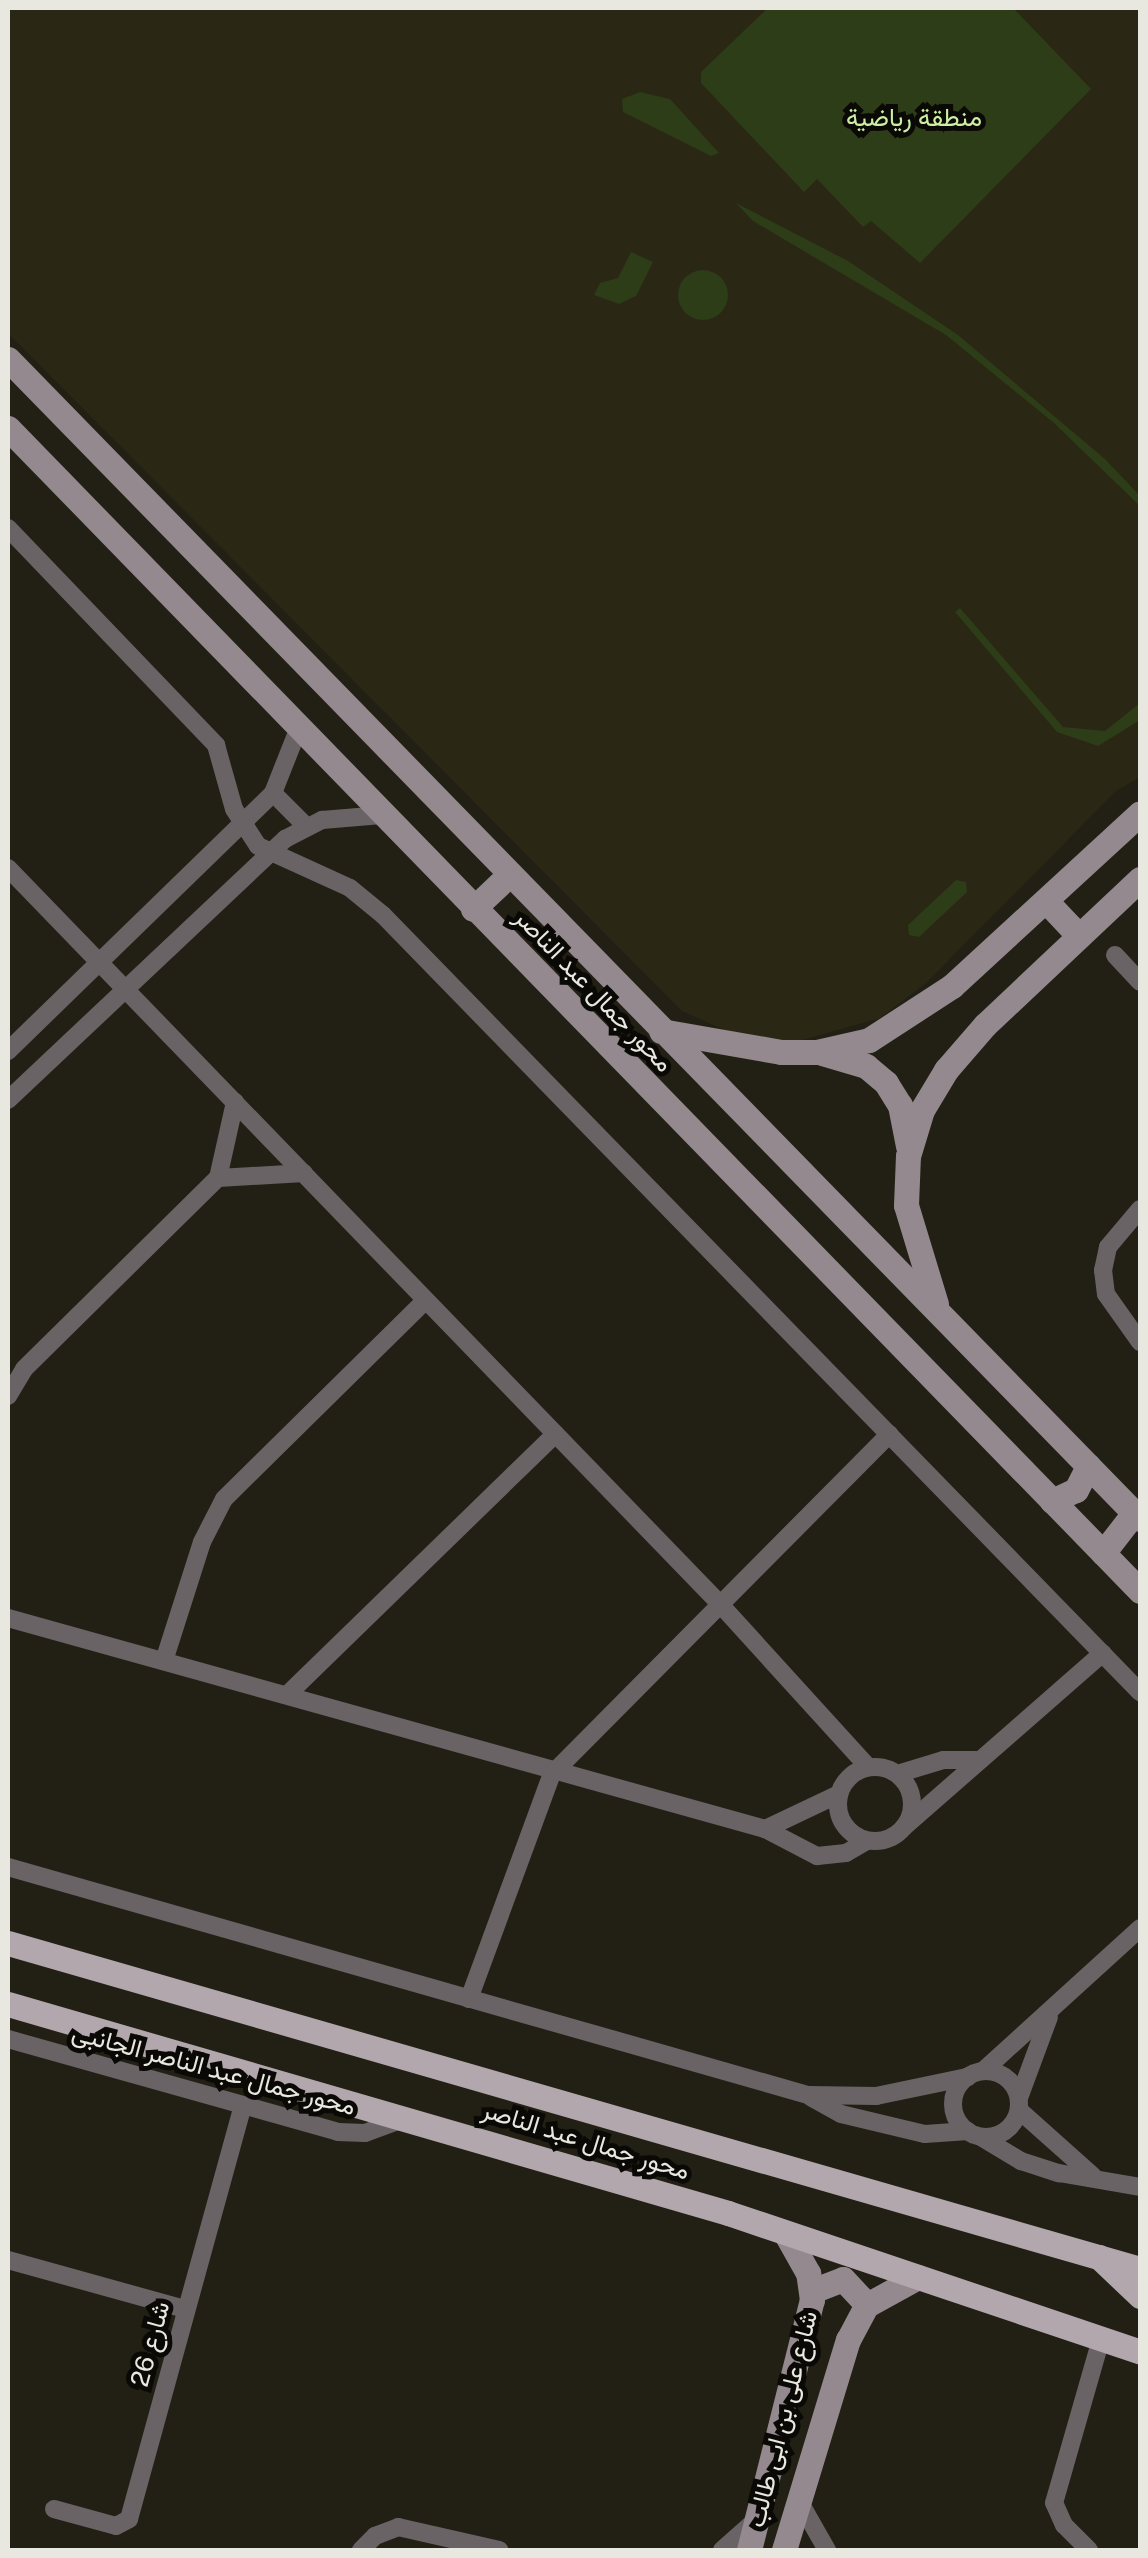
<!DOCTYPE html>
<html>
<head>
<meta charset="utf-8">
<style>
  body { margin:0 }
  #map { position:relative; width:1148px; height:2558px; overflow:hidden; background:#222014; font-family:"Public Sans",Vazirmatn,sans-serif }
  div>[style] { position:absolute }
  .built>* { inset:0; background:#2a2715 }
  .green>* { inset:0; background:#2d3d17 }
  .round { border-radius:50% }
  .minor>* { height:18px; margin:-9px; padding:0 9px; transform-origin:9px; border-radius:9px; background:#696366 }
  .minor>.ring { margin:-9px; padding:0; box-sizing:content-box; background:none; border:18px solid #696366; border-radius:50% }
  .secondary>* { height:25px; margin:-12.5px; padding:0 12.5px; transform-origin:12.5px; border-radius:12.5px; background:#93898e }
  .primary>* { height:25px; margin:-12.5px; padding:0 12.5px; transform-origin:12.5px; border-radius:12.5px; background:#b3a7ae }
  span { translate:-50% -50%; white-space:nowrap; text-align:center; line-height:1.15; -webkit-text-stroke:10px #0a0905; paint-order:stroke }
  .park-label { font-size:25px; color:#ccefa5 }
  .street-label { font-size:25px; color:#e9e8e0 }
  .frame { position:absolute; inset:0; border:10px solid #e9e8e0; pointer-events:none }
</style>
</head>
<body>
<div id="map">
  <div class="built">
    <div style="clip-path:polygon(8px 8px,1140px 8px,1140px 777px,1116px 791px,926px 983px,880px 1018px,795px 1042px,736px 1035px,682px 1011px,8px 333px)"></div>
  </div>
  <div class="green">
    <div style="clip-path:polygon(768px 8px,1013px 8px,1091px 89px,920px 263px,871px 221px,863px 227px,817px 179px,804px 192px,701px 83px,701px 72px)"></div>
    <div style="clip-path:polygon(640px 92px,670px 99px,719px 153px,711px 156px,623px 112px,622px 99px)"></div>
    <div style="clip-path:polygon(736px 203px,848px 261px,958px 335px,1105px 459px,1140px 496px,1140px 506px,1054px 423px,946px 335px,753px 221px)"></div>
    <div style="clip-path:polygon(631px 252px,653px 262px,636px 296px,619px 304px,594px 295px,600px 283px,618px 278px)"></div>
    <div class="round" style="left:678px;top:270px;width:50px;height:50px"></div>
    <div style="clip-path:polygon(960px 608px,1063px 727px,1105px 731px,1140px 703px,1140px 720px,1098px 746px,1057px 732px,955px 612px)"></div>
    <div style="clip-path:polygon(956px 880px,966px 882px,967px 892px,919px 937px,909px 935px,908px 925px)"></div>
  </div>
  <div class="minor">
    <div style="left:8px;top:528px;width:301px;rotate:46.2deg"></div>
    <div style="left:216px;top:745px;width:66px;rotate:74.3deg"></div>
    <div style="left:234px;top:809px;width:44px;rotate:57deg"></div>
    <div style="left:258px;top:846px;width:101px;rotate:24.5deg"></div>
    <div style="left:350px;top:888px;width:43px;rotate:39.3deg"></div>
    <div style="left:383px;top:915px;width:1085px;rotate:45.75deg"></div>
    <div style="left:273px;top:793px;width:45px;rotate:45deg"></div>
    <div style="left:8px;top:868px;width:1023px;rotate:45.95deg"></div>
    <div style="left:719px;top:1603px;width:222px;rotate:47.7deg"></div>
    <div style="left:1115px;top:955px;width:37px;rotate:47deg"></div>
    <div style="left:8px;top:1051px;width:370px;rotate:-44.2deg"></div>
    <div style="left:273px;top:793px;width:68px;rotate:-68.4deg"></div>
    <div style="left:8px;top:1100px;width:381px;rotate:-43.3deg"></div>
    <div style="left:285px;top:839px;width:42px;rotate:-27.2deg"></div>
    <div style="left:322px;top:820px;width:60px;rotate:-4.8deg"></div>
    <div style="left:218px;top:1178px;width:78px;rotate:-77.4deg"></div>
    <div style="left:1140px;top:1209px;width:50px;rotate:130.1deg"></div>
    <div style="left:1108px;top:1247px;width:24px;rotate:102deg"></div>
    <div style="left:1103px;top:1270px;width:24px;rotate:83deg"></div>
    <div style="left:1106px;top:1294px;width:59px;rotate:54.7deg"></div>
    <div style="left:8px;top:1396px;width:31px;rotate:-59deg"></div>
    <div style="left:24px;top:1369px;width:272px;rotate:-44.6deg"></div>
    <div style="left:218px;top:1178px;width:86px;rotate:-3.3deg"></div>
    <div style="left:8px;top:1618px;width:786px;rotate:15.57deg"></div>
    <div style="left:765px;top:1829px;width:59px;rotate:27.4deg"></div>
    <div style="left:817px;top:1856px;width:29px;rotate:-6deg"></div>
    <div style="left:846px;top:1853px;width:24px;rotate:-30deg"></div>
    <div style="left:164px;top:1661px;width:125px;rotate:-72.3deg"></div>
    <div style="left:202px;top:1542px;width:48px;rotate:-62.9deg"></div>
    <div style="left:224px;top:1499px;width:282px;rotate:-44.6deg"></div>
    <div style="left:288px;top:1694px;width:373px;rotate:-44.2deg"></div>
    <div class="ring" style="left:838px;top:1767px;width:56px;height:56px"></div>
    <div style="left:897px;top:1774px;width:48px;rotate:-16.9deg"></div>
    <div style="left:943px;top:1760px;width:33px"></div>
    <div style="left:904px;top:1827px;width:264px;rotate:-41.2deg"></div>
    <div style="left:765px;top:1829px;width:82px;rotate:-25.3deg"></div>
    <div style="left:8px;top:1867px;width:832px;rotate:15.91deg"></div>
    <div style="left:808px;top:2095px;width:68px;rotate:0.8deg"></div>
    <div style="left:876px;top:2096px;width:94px;rotate:-11.7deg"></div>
    <div style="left:469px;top:1999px;width:240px;rotate:-69.8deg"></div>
    <div style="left:552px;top:1774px;width:479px;rotate:-45.2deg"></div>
    <div style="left:8px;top:2039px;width:343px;rotate:15.7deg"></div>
    <div style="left:338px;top:2132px;width:27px;rotate:2deg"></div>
    <div style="left:365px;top:2133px;width:44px;rotate:-20.1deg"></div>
    <div style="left:983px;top:2071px;width:212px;rotate:-42.3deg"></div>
    <div class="ring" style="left:953px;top:2071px;width:48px;height:48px"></div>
    <div style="left:812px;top:2098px;width:33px;rotate:29deg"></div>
    <div style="left:841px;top:2114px;width:86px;rotate:13.4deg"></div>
    <div style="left:925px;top:2134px;width:43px;rotate:-4deg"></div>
    <div style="left:1019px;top:2098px;width:86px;rotate:-69.7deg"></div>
    <div style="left:1019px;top:2110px;width:99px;rotate:41.7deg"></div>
    <div style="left:981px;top:2137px;width:47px;rotate:31deg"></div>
    <div style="left:1021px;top:2161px;width:40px;rotate:18deg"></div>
    <div style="left:1059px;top:2173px;width:82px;rotate:9.8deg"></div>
    <div style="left:8px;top:2260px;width:184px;rotate:15.5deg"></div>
    <div style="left:798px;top:2499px;width:59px;rotate:60.4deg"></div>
    <div style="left:54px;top:2509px;width:64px;rotate:15.3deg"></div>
    <div style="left:116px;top:2526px;width:15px;rotate:-28deg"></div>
    <div style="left:129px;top:2519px;width:429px;rotate:-74.6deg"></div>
    <div style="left:361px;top:2550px;width:20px;rotate:-45deg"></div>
    <div style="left:375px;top:2536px;width:25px;rotate:-21deg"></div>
    <div style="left:398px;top:2527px;width:104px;rotate:12.8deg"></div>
    <div style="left:722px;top:2550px;width:47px;rotate:-41.5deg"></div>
    <div style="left:1089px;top:2550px;width:35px;rotate:-135deg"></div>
    <div style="left:1064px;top:2525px;width:24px;rotate:-114deg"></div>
    <div style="left:1054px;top:2503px;width:171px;rotate:-74deg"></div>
  </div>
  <div class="secondary">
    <div style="left:8px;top:359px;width:1621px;rotate:45.7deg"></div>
    <div style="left:8px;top:428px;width:1623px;rotate:45.77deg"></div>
    <div style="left:1046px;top:901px;width:48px;rotate:46.7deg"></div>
    <div style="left:473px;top:909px;width:50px;rotate:-43.4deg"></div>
    <div style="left:661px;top:1031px;width:122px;rotate:9.9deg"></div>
    <div style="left:781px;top:1052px;width:36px"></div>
    <div style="left:817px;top:1052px;width:53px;rotate:-13deg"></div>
    <div style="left:869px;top:1040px;width:99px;rotate:-33deg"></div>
    <div style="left:952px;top:986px;width:255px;rotate:-42.6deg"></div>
    <div style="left:822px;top:1053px;width:46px;rotate:16.5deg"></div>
    <div style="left:866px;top:1066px;width:26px;rotate:40deg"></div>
    <div style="left:886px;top:1083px;width:26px;rotate:58deg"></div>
    <div style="left:900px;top:1105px;width:42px;rotate:79deg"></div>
    <div style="left:936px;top:1304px;width:103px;rotate:-106.9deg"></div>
    <div style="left:906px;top:1205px;width:49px;rotate:-87.7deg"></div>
    <div style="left:908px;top:1156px;width:48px;rotate:-73.1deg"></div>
    <div style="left:922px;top:1110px;width:47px;rotate:-59deg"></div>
    <div style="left:946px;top:1070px;width:60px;rotate:-49.1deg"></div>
    <div style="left:985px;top:1025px;width:213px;rotate:-43.3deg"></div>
    <div style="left:1052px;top:1501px;width:26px;rotate:-25deg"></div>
    <div style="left:1076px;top:1490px;width:27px;rotate:-63deg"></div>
    <div style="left:1103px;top:1553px;width:51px;rotate:-52.2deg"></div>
    <div style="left:812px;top:2291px;width:33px;rotate:-21deg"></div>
    <div style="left:843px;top:2279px;width:35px;rotate:47deg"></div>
    <div style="left:749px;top:2550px;width:258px;rotate:-75.9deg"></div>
    <div style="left:812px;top:2300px;width:27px;rotate:-98deg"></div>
    <div style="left:808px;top:2273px;width:45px;rotate:-119.4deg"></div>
    <div style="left:784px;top:2550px;width:220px;rotate:-73.1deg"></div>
    <div style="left:848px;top:2340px;width:40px;rotate:-62deg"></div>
    <div style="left:867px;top:2305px;width:58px;rotate:-28.8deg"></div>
  </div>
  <div class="primary">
    <div style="left:8px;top:1943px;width:1178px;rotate:16.07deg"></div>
    <div style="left:8px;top:2004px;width:750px;rotate:16.19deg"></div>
    <div style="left:728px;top:2213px;width:435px;rotate:18.6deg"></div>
    <div style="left:1099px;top:2257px;width:57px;rotate:43.6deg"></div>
  </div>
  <div class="park-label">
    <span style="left:914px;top:117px">منطقة رياضية</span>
  </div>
  <div class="street-label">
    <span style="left:594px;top:990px;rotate:46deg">محور جمال عبد الناصر</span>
    <span style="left:214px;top:2069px;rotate:15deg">محور جمال عبد الناصر الجانبى</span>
    <span style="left:586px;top:2140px;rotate:17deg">محور جمال عبد الناصر</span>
    <span style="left:150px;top:2344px;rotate:-75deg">شارع 26</span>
    <span style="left:782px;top:2419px;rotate:-76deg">شارع على بن ابى طالب</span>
  </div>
  <div class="frame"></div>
</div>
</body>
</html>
